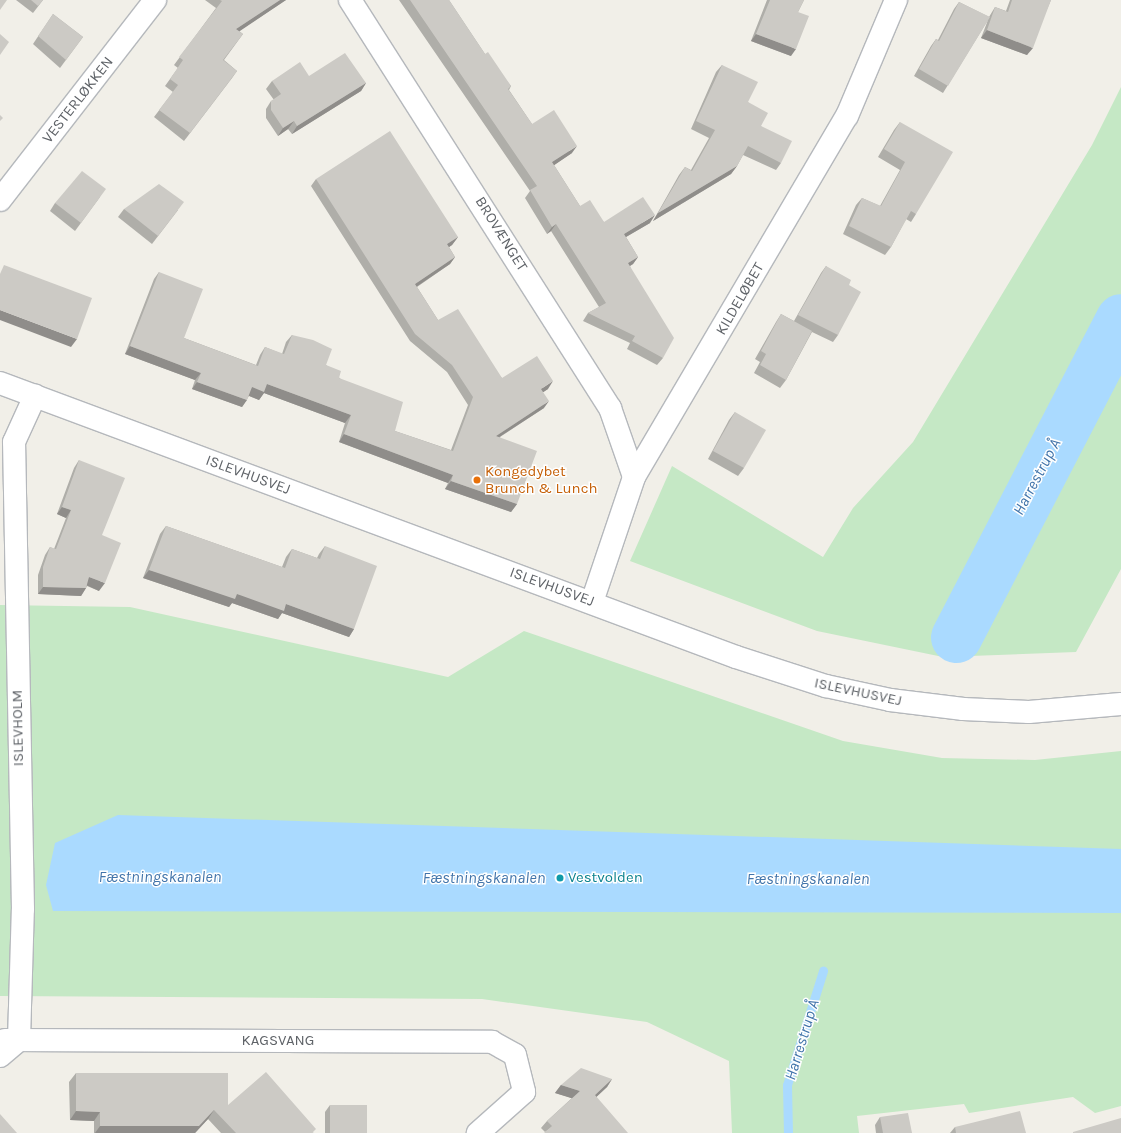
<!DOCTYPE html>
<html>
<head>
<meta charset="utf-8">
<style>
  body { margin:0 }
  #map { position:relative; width:1121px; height:1133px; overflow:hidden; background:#f1efe8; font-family:Karla,sans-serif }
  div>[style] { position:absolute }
  .green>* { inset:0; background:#c5e8c5 }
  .water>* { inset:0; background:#aadaff }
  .stream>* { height:9px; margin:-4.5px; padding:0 4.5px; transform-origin:4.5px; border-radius:4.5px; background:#aadaff }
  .river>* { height:51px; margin:-25.5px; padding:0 25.5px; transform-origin:25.5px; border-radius:25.5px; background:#aadaff }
  .roads { filter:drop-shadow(1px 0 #b5b8bc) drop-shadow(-1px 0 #b5b8bc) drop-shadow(0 1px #b5b8bc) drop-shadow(0 -1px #b5b8bc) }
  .minor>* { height:22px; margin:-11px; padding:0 11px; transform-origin:11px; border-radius:11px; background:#fff }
  .tertiary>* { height:22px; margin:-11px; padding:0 11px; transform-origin:11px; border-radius:11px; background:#fff }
  .wall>* { inset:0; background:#afaea9 }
  .shaded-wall>* { inset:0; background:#8f8d8a }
  .building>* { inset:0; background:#cccac5 }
  .dots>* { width:11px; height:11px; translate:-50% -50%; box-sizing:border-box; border:2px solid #fff; border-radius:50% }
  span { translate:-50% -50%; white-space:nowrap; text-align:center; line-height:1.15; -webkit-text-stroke:3px #fff; paint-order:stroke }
  .street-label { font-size:15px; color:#5f6368 }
  .food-label { font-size:15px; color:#c56008 }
  .left { translate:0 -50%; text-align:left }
  .culture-label { font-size:15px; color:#0d838f }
  .water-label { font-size:16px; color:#4174aa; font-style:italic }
</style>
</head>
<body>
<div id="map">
  <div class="green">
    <div style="clip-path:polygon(1121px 87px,1121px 569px,1076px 652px,943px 657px,817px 631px,630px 561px,672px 466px,823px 557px,853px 508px,913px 442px,1092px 145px)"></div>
    <div style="clip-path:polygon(0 605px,130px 607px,448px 677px,524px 631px,843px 741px,942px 758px,1035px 760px,1121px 751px,1121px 1106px,1095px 1113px,1073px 1097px,969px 1113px,964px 1104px,857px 1116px,859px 1133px,732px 1133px,729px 1061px,647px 1022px,482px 999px,0 996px)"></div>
  </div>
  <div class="water">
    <div style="clip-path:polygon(118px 815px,1121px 849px,1121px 913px,53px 911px,46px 885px,55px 843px)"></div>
  </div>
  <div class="stream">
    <div style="left:788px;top:1133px;width:48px;rotate:-91.2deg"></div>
    <div style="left:787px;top:1085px;width:120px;rotate:-72.5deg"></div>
  </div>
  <div class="river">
    <div style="left:956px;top:637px;width:358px;rotate:-62.6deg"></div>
  </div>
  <div class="roads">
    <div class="minor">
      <div style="left:350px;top:0;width:484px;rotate:57.5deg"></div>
      <div style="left:610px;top:408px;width:73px;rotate:70.8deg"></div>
      <div style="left:0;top:200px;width:253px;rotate:-52.2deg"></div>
      <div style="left:592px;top:602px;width:132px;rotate:-71.4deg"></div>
      <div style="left:634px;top:477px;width:419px;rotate:-59.5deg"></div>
      <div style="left:847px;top:116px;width:126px;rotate:-67.1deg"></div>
      <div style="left:5px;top:1040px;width:487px;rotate:0.2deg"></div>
      <div style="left:492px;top:1042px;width:26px;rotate:29deg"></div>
      <div style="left:515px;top:1055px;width:38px;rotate:76deg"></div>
      <div style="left:524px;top:1092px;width:62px;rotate:138.3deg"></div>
      <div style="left:0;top:1056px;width:25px;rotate:-40deg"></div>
      <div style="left:19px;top:1040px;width:131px;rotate:-88.3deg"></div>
      <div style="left:23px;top:909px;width:467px;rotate:-91.1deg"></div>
      <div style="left:14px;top:442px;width:51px;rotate:-65.5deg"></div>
    </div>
    <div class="tertiary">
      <div style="left:0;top:383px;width:785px;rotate:20.42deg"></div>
      <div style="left:736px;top:657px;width:95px;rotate:17.9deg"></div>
      <div style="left:826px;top:686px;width:66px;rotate:12.3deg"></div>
      <div style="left:890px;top:700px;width:74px;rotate:7deg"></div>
      <div style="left:963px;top:709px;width:66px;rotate:2.6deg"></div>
      <div style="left:1029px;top:712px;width:92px;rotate:-5deg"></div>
    </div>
  </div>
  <div class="wall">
    <div style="clip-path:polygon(16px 0,43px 0,33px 13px)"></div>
    <div style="clip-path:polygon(205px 0,286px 0,239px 31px,243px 34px,224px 60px,237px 71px,184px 141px,154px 117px,173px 92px,165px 86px,178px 68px,174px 65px,216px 8px)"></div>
    <div style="clip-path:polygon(399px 0,449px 0,485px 54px,511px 86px,509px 90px,532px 124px,572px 153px,554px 165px,580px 206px,604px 222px,650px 223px,626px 237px,638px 257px,633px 264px,630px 266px,663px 358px,657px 365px,627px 349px,630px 343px,583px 321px,588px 313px,599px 307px,551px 231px,547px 234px,525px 198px,530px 191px)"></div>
    <div style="clip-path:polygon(767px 0,804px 0,798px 12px,791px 56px,751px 41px)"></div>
    <div style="clip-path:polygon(1010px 0,1051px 0,1027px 55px,981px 38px,988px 20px,943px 93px,914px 76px,931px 46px,936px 39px,938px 40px,954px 9px,959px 2px,989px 17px,995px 7px,1006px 11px)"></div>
    <div style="clip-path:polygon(53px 14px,83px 37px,60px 68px,33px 44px)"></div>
    <div style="clip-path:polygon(722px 65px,748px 102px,781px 163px,776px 170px,743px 155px,737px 166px,731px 174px,653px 221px,679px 175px,685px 167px,691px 170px,709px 138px,691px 129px,716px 72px)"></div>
    <div style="clip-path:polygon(309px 76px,366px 83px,361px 91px,292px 134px,288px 129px,278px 136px,266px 118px,266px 109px,271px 101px,274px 100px,266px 89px,272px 81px)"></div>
    <div style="clip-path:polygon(900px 122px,916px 214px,911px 222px,906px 219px,891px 247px,885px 255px,843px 234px,856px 205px,862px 198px,880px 206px,900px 170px,878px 157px,894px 130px)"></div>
    <div style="clip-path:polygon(316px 179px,458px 237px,452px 245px,449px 247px,455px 257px,450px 264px,417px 287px,438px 320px,502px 378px,548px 389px,543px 392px,544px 408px,500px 437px,517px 504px,511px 512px,445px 489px,448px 483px,339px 442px,345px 423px,264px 393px,259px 400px,249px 396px,242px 407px,192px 389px,195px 380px,125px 354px,154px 279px,159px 272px,184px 338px,256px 365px,260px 355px,265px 347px,282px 354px,286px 342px,292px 335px,326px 365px,395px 431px,451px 450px,468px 405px,447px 372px,410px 341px,311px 186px)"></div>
    <div style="clip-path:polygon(100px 197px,75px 231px,50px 211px,55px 203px)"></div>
    <div style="clip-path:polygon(124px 209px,178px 210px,152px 244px,118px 217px)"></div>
    <div style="clip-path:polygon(826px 266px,849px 285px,838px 335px,833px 342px,812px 332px,786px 380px,780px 388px,754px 373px,760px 362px,755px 359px,776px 322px,781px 314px,794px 321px,821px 273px)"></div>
    <div style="clip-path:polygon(735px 412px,744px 468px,738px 476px,708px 459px,729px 420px)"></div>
    <div style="clip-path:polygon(79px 460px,102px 535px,99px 591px,87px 586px,86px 588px,81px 596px,38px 594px,38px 575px,45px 555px,50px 547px,54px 549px,66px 518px,57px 514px,74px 468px)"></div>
    <div style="clip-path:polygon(166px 526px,282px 567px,286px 557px,292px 549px,317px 558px,319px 554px,325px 546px,354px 629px,349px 637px,282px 613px,278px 619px,232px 603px,229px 607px,143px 578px,160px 534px)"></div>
    <div style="clip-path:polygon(76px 1073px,228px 1105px,314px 1133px,221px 1133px,208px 1119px,195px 1133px,94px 1133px,94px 1121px,70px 1120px,69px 1082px)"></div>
    <div style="clip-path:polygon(612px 1079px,607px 1087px,596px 1097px,545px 1132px,541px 1128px,547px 1121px,572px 1098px,555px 1093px,561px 1085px)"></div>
    <div style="clip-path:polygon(330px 1105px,367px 1133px,325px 1133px,325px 1112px)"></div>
    <div style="clip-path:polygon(880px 1117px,912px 1133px,876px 1133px,875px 1125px)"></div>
    <div style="clip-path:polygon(955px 1127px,1026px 1133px,950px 1133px)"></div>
  </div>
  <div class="shaded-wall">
    <div style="clip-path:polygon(280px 0,286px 0,231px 37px,236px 29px)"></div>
    <div style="clip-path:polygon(987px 30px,1033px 48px,1027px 55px,981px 38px)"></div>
    <div style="clip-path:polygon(756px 34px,796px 49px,791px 56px,751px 41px)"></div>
    <div style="clip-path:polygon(237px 71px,232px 78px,184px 141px,190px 133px)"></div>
    <div style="clip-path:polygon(366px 83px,361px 91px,292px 134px,297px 126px)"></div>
    <div style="clip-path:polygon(294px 121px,288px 129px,278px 136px,283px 128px)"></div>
    <div style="clip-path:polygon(577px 146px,572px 153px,547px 170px,552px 162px)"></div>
    <div style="clip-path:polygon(737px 166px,731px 174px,653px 221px,658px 213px)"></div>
    <div style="clip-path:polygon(655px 215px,650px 223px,619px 241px,624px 234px)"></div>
    <div style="clip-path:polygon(556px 224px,551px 231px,547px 234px,552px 227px)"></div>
    <div style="clip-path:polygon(458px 237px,452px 245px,442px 252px,447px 244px)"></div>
    <div style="clip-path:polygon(455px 257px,450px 264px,410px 291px,415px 284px)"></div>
    <div style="clip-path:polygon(638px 257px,633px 264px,623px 270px,628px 263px)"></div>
    <div style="clip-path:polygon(0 310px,77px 339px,71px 347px,0 320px)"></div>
    <div style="clip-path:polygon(130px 346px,201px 373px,195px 380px,125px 354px)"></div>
    <div style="clip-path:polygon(553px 381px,548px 389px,536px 397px,541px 389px)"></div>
    <div style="clip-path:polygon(197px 382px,247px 400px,242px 407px,192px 389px)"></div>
    <div style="clip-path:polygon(267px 384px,351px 415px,345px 423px,264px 393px,259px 400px,247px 395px,252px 387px)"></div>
    <div style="clip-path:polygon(549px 401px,544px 408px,490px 443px,496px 436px)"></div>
    <div style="clip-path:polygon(344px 434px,453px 475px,448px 483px,339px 442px)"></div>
    <div style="clip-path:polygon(451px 481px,517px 504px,511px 512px,445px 489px)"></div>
    <div style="clip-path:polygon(62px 507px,71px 510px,66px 518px,57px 514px)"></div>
    <div style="clip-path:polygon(149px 570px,237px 594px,286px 604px,354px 629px,349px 637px,282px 613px,278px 619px,232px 603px,229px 607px,143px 578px)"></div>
    <div style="clip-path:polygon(89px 577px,105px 583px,99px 591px,84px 584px)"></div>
    <div style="clip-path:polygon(43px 587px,86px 588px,81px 596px,38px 594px)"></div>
    <div style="clip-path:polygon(612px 1079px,607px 1087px,590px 1103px,595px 1095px)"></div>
    <div style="clip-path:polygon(561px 1085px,580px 1091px,574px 1099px,555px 1093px)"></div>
    <div style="clip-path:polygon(214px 1110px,208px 1119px,195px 1133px,95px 1133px,100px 1126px)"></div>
    <div style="clip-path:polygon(76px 1111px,100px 1112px,94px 1121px,70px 1120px)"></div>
  </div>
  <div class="building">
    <div style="clip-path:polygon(0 0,7px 0,0 10px)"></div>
    <div style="clip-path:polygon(31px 0,43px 0,38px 6px)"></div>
    <div style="clip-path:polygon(220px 0,280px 0,236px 29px,243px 34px,223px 60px,237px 71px,190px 133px,159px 110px,178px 85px,170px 79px,183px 60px,179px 57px,222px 1px)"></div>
    <div style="clip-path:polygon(410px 0,449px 0,485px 54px,488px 52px,511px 86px,508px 89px,532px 124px,554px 110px,577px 146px,552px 162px,580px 206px,590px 200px,604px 222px,643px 197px,655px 215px,624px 234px,638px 257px,628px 263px,674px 338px,663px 358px,632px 341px,635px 336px,588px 313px,606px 303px,556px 224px,552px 227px,530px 190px,537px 186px)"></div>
    <div style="clip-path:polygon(770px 0,804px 0,798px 12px,809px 16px,796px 49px,756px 34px)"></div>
    <div style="clip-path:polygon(1012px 0,1051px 0,1033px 48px,987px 30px,995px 7px,1008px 12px)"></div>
    <div style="clip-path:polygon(959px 2px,990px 17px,948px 86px,919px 69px,936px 39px,939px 41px)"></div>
    <div style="clip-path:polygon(53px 14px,83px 37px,66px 60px,38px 36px)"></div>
    <div style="clip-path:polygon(0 34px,9px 42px,0 55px)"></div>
    <div style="clip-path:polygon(345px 53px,366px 83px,297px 126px,294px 121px,283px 128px,271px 110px,271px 101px,281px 94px,272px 81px,300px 62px,309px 76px)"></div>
    <div style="clip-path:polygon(722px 65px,758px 82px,748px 102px,768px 113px,761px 126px,792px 141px,781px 163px,748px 146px,737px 166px,658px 213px,685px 167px,692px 171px,715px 130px,696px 121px)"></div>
    <div style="clip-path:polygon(0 115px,3px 118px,0 121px)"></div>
    <div style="clip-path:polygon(900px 122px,953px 152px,916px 214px,911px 211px,891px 247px,849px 226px,862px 198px,881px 206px,905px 162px,884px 149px)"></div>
    <div style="clip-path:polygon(390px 131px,458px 237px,447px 244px,455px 257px,415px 284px,438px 320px,458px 309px,502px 378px,537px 356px,553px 381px,541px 389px,549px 401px,496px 436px,537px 451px,517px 504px,451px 481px,453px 475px,344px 434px,351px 415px,267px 384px,264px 392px,252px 387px,247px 400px,197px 382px,201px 373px,130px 346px,159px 272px,203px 289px,184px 338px,258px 366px,265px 347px,284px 354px,292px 335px,313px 340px,332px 349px,326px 365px,341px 371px,339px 378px,403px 402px,395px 431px,453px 451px,473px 397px,452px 365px,415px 334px,316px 179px)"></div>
    <div style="clip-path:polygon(82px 171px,106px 189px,81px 223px,55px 203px)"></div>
    <div style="clip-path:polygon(159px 184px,184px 202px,158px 236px,124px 209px)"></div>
    <div style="clip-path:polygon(4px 265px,92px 298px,77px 339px,0 310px,0 274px)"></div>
    <div style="clip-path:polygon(826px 266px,851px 280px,849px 285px,861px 292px,838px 335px,798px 315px)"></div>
    <div style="clip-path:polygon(781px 314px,812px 331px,786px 380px,760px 365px,766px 354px,761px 351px)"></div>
    <div style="clip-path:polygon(735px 412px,766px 430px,744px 468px,713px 451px)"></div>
    <div style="clip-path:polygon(79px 460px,125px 478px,102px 535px,121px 543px,105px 583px,89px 577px,86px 588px,43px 587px,43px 567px,50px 547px,56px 549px,71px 510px,62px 507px)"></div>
    <div style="clip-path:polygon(166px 526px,285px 568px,292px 549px,320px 559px,325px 546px,377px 566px,354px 629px,286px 604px,284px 611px,237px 594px,235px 599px,149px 570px)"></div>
    <div style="clip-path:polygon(581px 1068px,612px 1079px,595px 1095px,628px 1133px,544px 1133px,552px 1126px,547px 1121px,580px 1091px,561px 1085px)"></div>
    <div style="clip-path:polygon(266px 1072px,316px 1129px,312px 1133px,236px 1133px,214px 1110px,199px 1126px,100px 1126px,100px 1112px,76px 1111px,76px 1073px,228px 1073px,228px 1105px)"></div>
    <div style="clip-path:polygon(330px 1105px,367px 1105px,367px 1133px,330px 1133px)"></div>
    <div style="clip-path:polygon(1020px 1111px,1026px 1133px,956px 1133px,955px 1127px)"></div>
    <div style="clip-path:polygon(908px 1113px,912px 1133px,883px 1133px,880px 1117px)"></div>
    <div style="clip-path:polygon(0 1114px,17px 1133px,0 1133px)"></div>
    <div style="clip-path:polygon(1121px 1118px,1121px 1133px,1073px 1133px,1073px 1132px)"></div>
  </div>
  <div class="dots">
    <div style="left:477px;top:480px;background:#e8710a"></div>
    <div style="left:560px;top:878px;background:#0f9aa8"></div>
  </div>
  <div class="street-label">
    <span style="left:78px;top:100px;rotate:-52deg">VESTERLØKKEN</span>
    <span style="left:501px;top:234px;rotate:58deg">BROVÆNGET</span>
    <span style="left:740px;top:299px;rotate:-60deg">KILDELØBET</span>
    <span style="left:248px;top:475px;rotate:20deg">ISLEVHUSVEJ</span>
    <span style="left:552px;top:587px;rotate:20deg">ISLEVHUSVEJ</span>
    <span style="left:858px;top:692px;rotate:12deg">ISLEVHUSVEJ</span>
    <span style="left:18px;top:728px;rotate:-91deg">ISLEVHOLM</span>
    <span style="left:278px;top:1041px">KAGSVANG</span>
  </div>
  <div class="food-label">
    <span class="left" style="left:485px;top:480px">Kongedybet<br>Brunch &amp; Lunch</span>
  </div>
  <div class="culture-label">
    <span class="left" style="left:568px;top:878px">Vestvolden</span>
  </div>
  <div class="water-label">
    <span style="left:1037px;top:477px;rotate:-62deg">Harrestrup Å</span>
    <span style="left:160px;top:877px">Fæstningskanalen</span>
    <span style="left:484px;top:878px">Fæstningskanalen</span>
    <span style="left:808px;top:879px">Fæstningskanalen</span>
    <span style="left:802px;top:1040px;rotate:-73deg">Harrestrup Å</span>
  </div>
</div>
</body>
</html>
